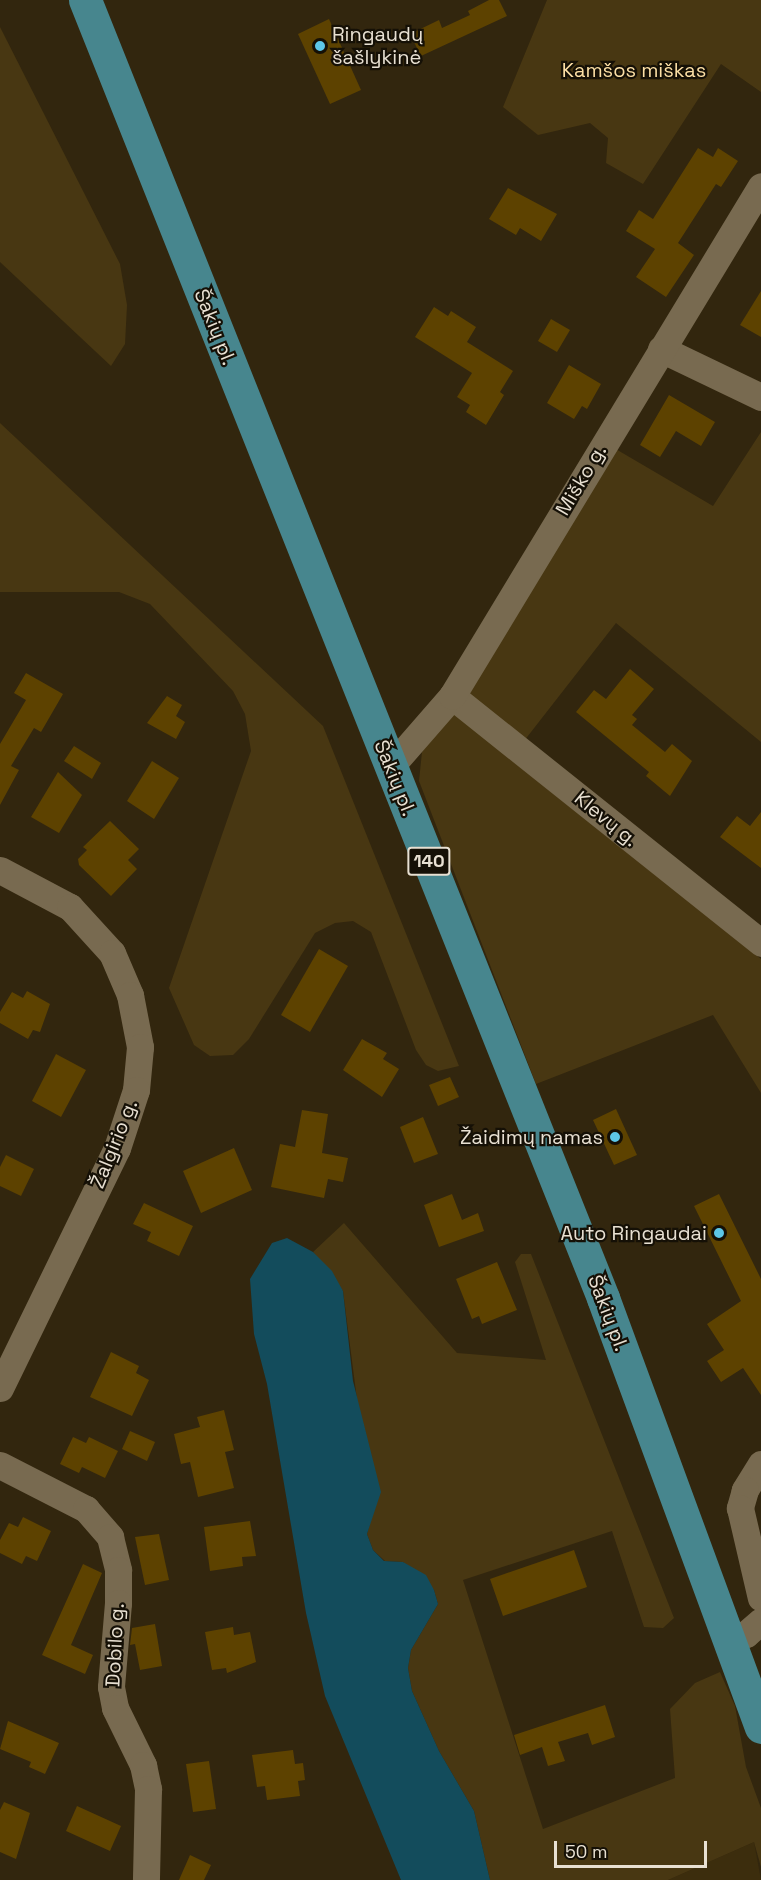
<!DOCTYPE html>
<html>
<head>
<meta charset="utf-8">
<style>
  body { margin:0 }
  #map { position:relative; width:761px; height:1880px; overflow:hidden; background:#32260e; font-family:"Space Grotesk",sans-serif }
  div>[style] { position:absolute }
  .built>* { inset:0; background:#3c2d0d }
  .green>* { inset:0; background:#483712 }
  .water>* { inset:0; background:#134c5c }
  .building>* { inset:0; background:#5d4200 }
  .minor>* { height:27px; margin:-13.5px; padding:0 13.5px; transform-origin:13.5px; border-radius:13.5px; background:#786a50 }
  .major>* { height:33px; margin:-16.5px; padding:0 16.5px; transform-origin:16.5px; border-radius:16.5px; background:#47868e }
  .dots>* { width:16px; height:16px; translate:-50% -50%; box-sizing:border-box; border:3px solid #151006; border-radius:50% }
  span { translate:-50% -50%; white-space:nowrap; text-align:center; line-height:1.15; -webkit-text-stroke:4.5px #151006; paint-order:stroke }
  .shield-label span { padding:2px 4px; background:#151006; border:2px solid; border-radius:4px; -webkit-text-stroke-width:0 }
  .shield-label { font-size:18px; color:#e8e0d2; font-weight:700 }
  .poi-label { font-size:20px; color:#e8e0d2 }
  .left { translate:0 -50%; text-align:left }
  .right { translate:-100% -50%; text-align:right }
  .park-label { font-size:20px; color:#fcdfa5 }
  .street-label { font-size:20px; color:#e8e0d2 }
  .scale { position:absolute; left:554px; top:1841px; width:153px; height:27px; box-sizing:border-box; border:3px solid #e8e0d2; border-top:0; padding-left:8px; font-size:18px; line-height:21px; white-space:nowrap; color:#e8e0d2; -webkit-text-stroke:4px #151006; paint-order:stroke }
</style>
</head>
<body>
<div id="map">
  <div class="built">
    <div style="clip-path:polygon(754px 1842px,761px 1880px,668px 1880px)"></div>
  </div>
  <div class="green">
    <div style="clip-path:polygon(547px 0,761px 0,761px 92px,721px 64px,643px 184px,606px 163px,608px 138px,590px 123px,538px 135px,503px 107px)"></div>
    <div style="clip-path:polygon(0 27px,120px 264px,127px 305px,125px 344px,111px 366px,0 262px)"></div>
    <div style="clip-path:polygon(0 423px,323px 726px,459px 1066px,438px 1071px,426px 1065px,416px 1050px,371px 932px,353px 921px,335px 923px,315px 933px,249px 1039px,233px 1055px,210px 1056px,194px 1045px,169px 988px,251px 751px,245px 714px,233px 691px,150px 604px,119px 592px,0 592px)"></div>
    <div style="clip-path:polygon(761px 432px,761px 742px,616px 623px,510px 759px,761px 959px,761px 1093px,713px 1015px,536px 1084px,419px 781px,422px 752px,494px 645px,614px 448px,713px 506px)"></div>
    <div style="clip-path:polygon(344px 1223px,457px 1353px,546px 1360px,515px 1262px,521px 1254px,531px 1254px,674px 1618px,663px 1628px,644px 1627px,612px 1531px,463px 1580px,543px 1829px,675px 1778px,670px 1709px,695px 1683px,720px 1672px,735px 1706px,746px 1767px,761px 1808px,761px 1867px,754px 1842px,668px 1880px,490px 1880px,474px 1811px,439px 1751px,412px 1691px,408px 1668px,411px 1650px,438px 1604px,434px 1590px,403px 1562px,385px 1561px,373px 1550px,367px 1534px,372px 1516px,343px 1291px,313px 1252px)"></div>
  </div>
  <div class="water">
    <div style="clip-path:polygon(287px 1238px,313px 1252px,332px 1271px,343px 1291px,353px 1381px,381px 1492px,367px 1534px,373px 1550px,384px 1561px,403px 1562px,426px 1575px,434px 1590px,438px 1604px,411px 1650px,408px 1668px,412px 1691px,439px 1751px,474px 1811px,490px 1880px,401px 1880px,325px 1696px,306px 1613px,267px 1384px,254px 1334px,250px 1279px,272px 1243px)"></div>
  </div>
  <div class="building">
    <div style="clip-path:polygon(489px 0,499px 0,507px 16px,421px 56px,410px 34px,439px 20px,442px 28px,470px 15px,468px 11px)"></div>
    <div style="clip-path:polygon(329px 19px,361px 90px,330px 104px,298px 34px)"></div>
    <div style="clip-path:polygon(698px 148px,713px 157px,718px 148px,738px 161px,721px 187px,716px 184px,678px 243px,694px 255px,666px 297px,636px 277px,655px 249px,626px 231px,639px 210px,653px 219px)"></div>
    <div style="clip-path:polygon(508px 188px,557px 214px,541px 241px,520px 228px,516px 235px,489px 219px)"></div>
    <div style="clip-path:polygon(761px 291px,761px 337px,740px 325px)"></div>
    <div style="clip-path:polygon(434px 307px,448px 316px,451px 311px,476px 327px,467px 342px,513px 371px,500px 392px,504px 395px,486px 425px,466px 412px,470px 405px,457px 397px,472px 373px,415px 337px)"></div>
    <div style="clip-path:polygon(551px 319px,570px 330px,557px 352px,538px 341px)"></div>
    <div style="clip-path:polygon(569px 365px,601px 384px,587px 409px,582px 406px,574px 419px,547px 403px)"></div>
    <div style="clip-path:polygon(669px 395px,715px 422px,701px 446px,676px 431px,660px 457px,640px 445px)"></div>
    <div style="clip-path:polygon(630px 669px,654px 689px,632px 715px,637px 719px,632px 725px,665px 752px,672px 744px,692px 761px,670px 796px,646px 776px,649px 772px,576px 712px,594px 690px,606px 699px)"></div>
    <div style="clip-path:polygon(26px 673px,63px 694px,41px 732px,34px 728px,11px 766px,19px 770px,0 805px,0 744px,26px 700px,14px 693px)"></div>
    <div style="clip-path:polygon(167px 696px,182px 705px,176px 716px,185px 722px,176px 739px,147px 723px)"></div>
    <div style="clip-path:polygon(74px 746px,101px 763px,92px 779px,64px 761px)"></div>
    <div style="clip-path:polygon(152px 761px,179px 778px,154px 819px,127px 801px)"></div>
    <div style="clip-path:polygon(58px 772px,82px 795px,59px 833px,31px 817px)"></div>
    <div style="clip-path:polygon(761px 812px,761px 868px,720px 837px,737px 816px,750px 826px)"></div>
    <div style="clip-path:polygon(110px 821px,139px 849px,128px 860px,137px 869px,111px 896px,79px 865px,78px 859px,87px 850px,83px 847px)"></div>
    <div style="clip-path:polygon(319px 949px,348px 966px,310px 1032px,281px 1015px)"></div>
    <div style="clip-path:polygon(27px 991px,50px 1004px,40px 1032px,33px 1030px,28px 1039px,0 1023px,0 1012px,12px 992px,23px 998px)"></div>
    <div style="clip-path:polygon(362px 1039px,387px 1053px,383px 1059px,399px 1069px,382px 1097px,343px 1070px)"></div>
    <div style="clip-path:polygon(56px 1054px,86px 1070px,61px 1117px,32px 1101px)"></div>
    <div style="clip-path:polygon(450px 1077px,459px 1097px,438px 1106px,429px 1085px)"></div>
    <div style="clip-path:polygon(616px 1109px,637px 1155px,614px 1165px,593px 1120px)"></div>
    <div style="clip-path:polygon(302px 1110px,328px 1114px,322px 1153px,348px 1158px,343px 1182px,328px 1179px,324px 1198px,271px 1187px,280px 1144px,295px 1147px)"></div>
    <div style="clip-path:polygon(423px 1117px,438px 1154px,414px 1163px,400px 1127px)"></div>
    <div style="clip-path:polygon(234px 1148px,252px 1190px,201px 1213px,183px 1171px)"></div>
    <div style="clip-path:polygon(6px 1155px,34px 1169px,21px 1196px,0 1186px,0 1167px)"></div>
    <div style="clip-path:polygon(452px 1194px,462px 1220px,478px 1213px,484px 1231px,439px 1247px,424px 1205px)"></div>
    <div style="clip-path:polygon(719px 1194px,761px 1279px,761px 1395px,743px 1368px,721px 1382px,707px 1361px,724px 1350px,707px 1324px,741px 1301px,694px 1206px)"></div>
    <div style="clip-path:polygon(144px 1203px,193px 1226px,179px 1256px,147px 1241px,151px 1232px,133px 1224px)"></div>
    <div style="clip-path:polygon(497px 1262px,517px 1310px,482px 1324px,479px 1316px,472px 1319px,456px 1279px)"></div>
    <div style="clip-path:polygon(111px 1352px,139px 1366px,136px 1373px,149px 1380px,132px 1416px,90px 1397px)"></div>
    <div style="clip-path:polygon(224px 1410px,234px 1450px,225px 1452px,234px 1488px,198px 1497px,190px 1462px,181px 1464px,174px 1434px,200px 1427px,197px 1417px)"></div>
    <div style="clip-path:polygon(130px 1431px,155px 1442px,147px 1461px,122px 1449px)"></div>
    <div style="clip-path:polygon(73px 1437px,86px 1443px,89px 1437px,118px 1451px,105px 1478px,82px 1467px,79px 1473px,60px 1464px)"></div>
    <div style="clip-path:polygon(23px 1517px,51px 1531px,37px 1561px,26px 1556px,22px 1564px,0 1553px,0 1540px,9px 1523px,18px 1527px)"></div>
    <div style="clip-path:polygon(250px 1521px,256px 1556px,242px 1557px,243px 1566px,210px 1571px,204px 1527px)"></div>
    <div style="clip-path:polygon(159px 1534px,169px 1580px,145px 1585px,135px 1537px)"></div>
    <div style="clip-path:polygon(574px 1550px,587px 1587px,503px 1616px,490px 1579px)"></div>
    <div style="clip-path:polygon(83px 1564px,102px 1573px,71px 1645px,93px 1655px,85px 1674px,42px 1655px)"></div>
    <div style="clip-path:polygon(155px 1624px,162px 1666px,140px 1670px,135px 1644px,130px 1645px,132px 1628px)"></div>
    <div style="clip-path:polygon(233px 1627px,234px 1635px,250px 1632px,256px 1662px,227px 1673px,226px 1668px,212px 1670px,205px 1632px)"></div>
    <div style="clip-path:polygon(605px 1705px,615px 1737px,592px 1745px,588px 1733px,558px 1742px,565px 1761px,548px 1766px,542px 1747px,520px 1755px,514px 1735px)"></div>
    <div style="clip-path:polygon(8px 1721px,59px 1743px,45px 1774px,29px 1767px,31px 1762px,0 1749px)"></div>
    <div style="clip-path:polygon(293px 1750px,295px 1764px,303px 1763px,305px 1780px,298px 1781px,300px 1796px,267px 1800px,265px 1786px,257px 1787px,252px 1755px)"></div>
    <div style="clip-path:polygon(209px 1761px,216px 1809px,193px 1812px,186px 1764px)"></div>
    <div style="clip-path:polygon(4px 1802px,30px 1813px,16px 1859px,0 1852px,0 1810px)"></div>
    <div style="clip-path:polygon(77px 1806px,121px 1826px,110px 1851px,66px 1831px)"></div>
    <div style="clip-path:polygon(190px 1855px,211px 1865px,204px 1880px,179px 1880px)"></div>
  </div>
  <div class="minor">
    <div style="left:661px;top:349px;width:111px;rotate:25.6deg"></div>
    <div style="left:452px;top:696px;width:396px;rotate:38.6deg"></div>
    <div style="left:391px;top:766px;width:93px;rotate:-48.9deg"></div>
    <div style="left:452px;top:696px;width:596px;rotate:-58.79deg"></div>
    <div style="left:0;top:870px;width:79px;rotate:27.9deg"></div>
    <div style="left:70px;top:907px;width:62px;rotate:47.6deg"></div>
    <div style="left:112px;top:953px;width:46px;rotate:66.8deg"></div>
    <div style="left:130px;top:995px;width:53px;rotate:79.1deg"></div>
    <div style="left:140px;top:1047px;width:43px;rotate:95.3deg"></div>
    <div style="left:136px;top:1090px;width:61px;rotate:108.1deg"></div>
    <div style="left:117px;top:1148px;width:267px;rotate:116deg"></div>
    <div style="left:761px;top:1464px;width:31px;rotate:122deg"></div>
    <div style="left:745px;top:1490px;width:19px;rotate:106deg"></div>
    <div style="left:740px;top:1508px;width:92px;rotate:76.9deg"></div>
    <div style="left:0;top:1465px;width:97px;rotate:27.1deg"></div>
    <div style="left:86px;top:1509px;width:37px;rotate:49deg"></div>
    <div style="left:110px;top:1537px;width:34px;rotate:76deg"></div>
    <div style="left:118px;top:1570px;width:33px;rotate:90deg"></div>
    <div style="left:118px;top:1603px;width:84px;rotate:94.8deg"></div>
    <div style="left:111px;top:1687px;width:21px;rotate:79deg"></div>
    <div style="left:115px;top:1708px;width:64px;rotate:63.8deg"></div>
    <div style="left:143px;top:1765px;width:25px;rotate:78deg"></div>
    <div style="left:148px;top:1789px;width:91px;rotate:91.3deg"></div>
    <div style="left:730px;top:1640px;width:17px;rotate:-21deg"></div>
    <div style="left:746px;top:1634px;width:20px;rotate:-41deg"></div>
  </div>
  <div class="major">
    <div style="left:85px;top:0;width:1398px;rotate:68.24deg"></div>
    <div style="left:603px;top:1298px;width:457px;rotate:69.8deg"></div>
  </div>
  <div class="dots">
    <div style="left:320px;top:46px;background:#5dc7e8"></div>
    <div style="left:615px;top:1137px;background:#5dc7e8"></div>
    <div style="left:719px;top:1233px;background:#5dc7e8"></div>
  </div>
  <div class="shield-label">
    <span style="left:429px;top:861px">140</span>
  </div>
  <div class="poi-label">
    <span class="left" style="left:332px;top:46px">Ringaudų<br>šašlykinė</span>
    <span class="right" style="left:603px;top:1137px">Žaidimų namas</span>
    <span class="right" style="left:707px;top:1233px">Auto Ringaudai</span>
  </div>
  <div class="park-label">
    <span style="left:634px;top:70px">Kamšos miškas</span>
  </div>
  <div class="street-label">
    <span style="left:215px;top:327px;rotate:68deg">Šakių pl.</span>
    <span style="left:581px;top:480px;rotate:-59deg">Miško g.</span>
    <span style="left:395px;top:778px;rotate:68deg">Šakių pl.</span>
    <span style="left:606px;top:819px;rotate:39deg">Klevų g.</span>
    <span style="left:114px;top:1144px;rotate:-68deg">Žalgirio g.</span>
    <span style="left:608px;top:1313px;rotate:69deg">Šakių pl.</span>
    <span style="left:115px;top:1645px;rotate:-87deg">Dobilo g.</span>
  </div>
  <div class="scale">50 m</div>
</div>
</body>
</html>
